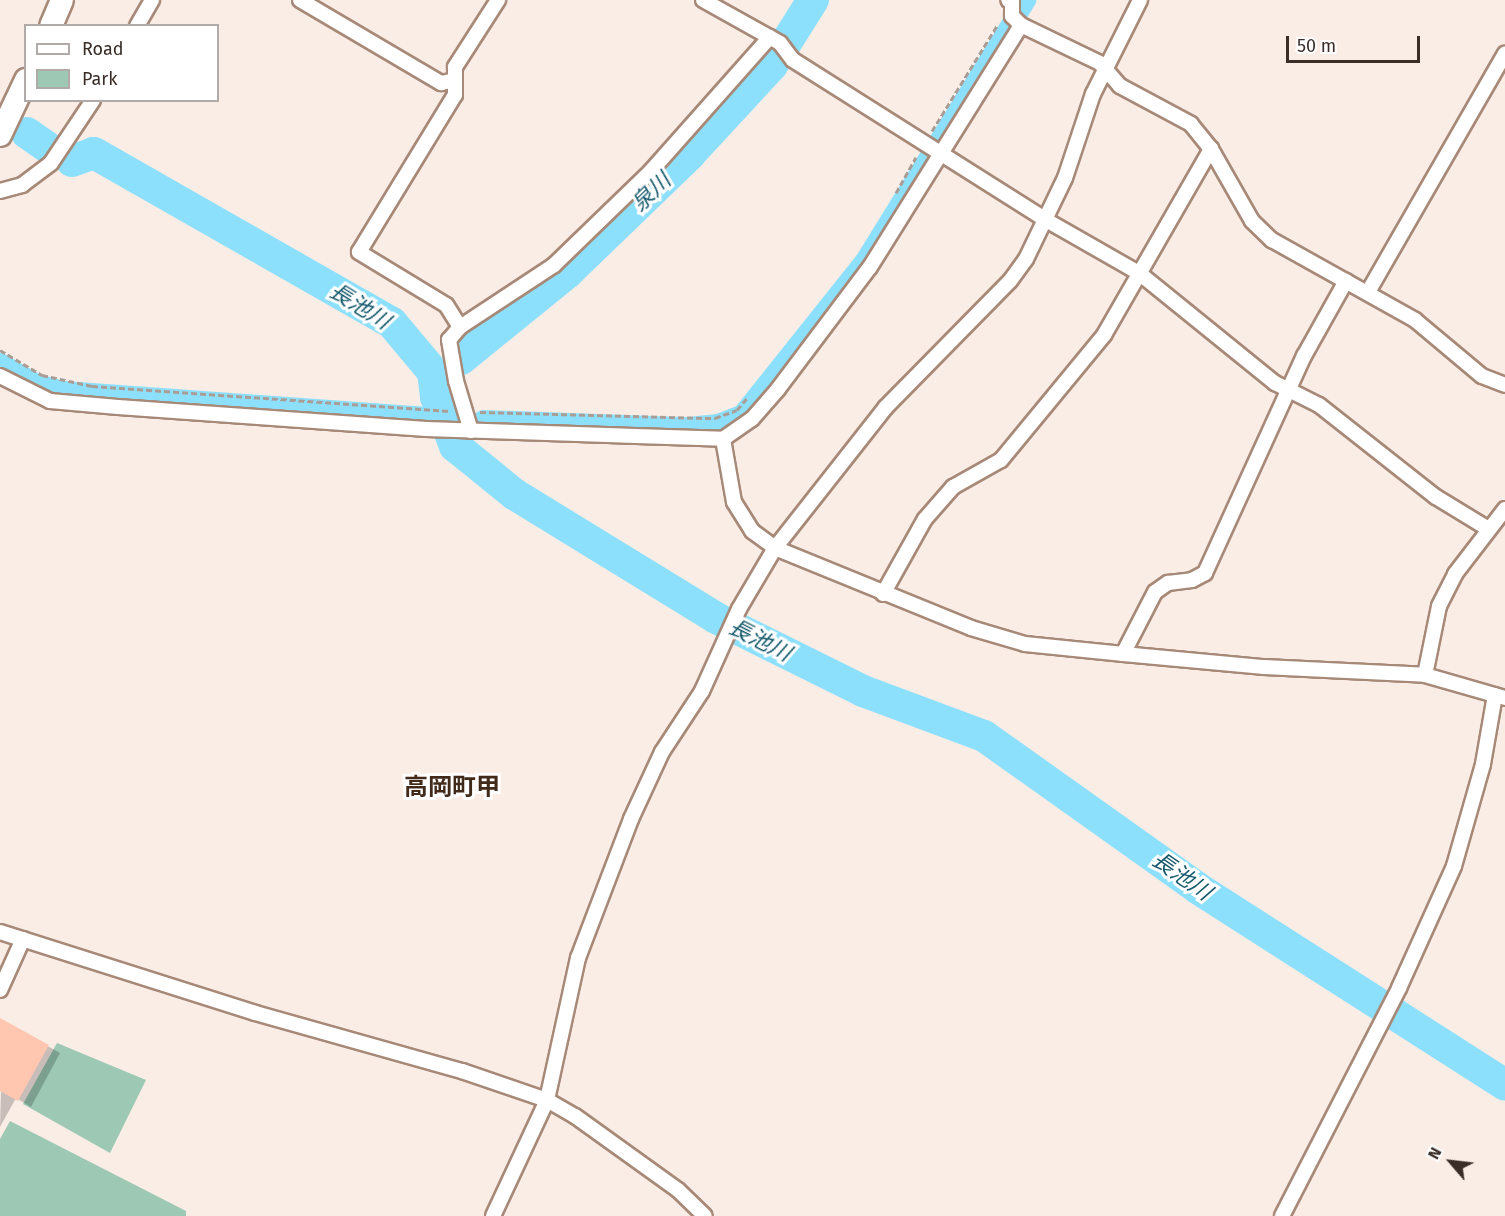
<!DOCTYPE html>
<html>
<head>
<meta charset="utf-8">
<style>
  body { margin:0 }
  #map { position:relative; width:1505px; height:1216px; overflow:hidden; background:#faede6; font-family:"Fira Sans","Noto Sans JP",sans-serif }
  div>[style] { position:absolute }
  .green>* { inset:0; background:#9cc8b4 }
  .shadow>* { inset:0; background:#0003 }
  .canal>* { height:20px; margin:-10px; padding:0 10px; transform-origin:10px; border-radius:10px; background:#8de0fc }
  .river>* { height:32px; margin:-16px; padding:0 16px; transform-origin:16px; border-radius:16px; background:#8de0fc }
  .building>* { inset:0; background:#ffc6b0 }
  .path>* { height:3px; margin-top:-1.5px; transform-origin:0; background:repeating-linear-gradient(90deg,#aa9d96 0 6px,transparent 0 9px) }
  .roads { filter:drop-shadow(2px 0 #a78978) drop-shadow(-2px 0 #a78978) drop-shadow(0 2px #a78978) drop-shadow(0 -2px #a78978) }
  .street>* { height:14px; margin:-7px; padding:0 7px; transform-origin:7px; border-radius:7px; background:#fff }
  .primary>* { height:22px; margin:-11px; padding:0 11px; transform-origin:11px; border-radius:11px; background:#fff }
  span { translate:-50% -50%; white-space:nowrap; text-align:center; line-height:1.15; -webkit-text-stroke:6px #fff; paint-order:stroke }
  .water-label { font-size:22px; color:#15596c; font-style:italic }
  .quarter-label { font-size:24px; color:#422a1b; font-weight:700 }
  .legend { position:absolute; left:24px; top:24px; width:195px; height:78px; box-sizing:border-box; background:#fff; border:2px solid #b0aba9; margin:0; padding:8px 10px; list-style:none; font-size:18px; color:#3a2d27 }
  .legend li { display:flex; align-items:center; gap:12px; height:30px }
  .legend b { width:30px; border:2px solid #b0aba9 }
  .north { position:absolute; left:1421px; top:1132px; width:60px; height:60px; -webkit-text-stroke:4px #fff; paint-order:stroke; rotate:298deg; font-size:16px; font-weight:700; line-height:24px; text-align:center; color:#3a2d27 }
  .north::after { content:''; display:block; margin:auto; width:21px; height:27px; background:#3a2d27; clip-path:polygon(50% 0,100% 100%,50% 72%,0 100%) }
  .scale { position:absolute; left:1286px; top:36px; width:134px; height:27px; box-sizing:border-box; border:3px solid #3a2d27; border-top:0; padding-left:8px; font-size:18px; line-height:21px; white-space:nowrap; color:#3a2d27; -webkit-text-stroke:4px #fff; paint-order:stroke }
</style>
</head>
<body>
<div id="map">
  <div class="green">
    <div style="clip-path:polygon(57px 1043px,146px 1080px,110px 1153px,23px 1104px)"></div>
    <div style="clip-path:polygon(10px 1121px,186px 1211px,186px 1216px,0 1216px,0 1139px)"></div>
  </div>
  <div class="shadow">
    <div style="clip-path:polygon(3px 1021px,60px 1053px,31px 1107px,16px 1098px,0 1127px)"></div>
  </div>
  <div class="canal">
    <div style="left:0;top:363px;width:43px;rotate:29.6deg"></div>
    <div style="left:37px;top:384px;width:28px;rotate:15deg"></div>
    <div style="left:64px;top:391px;width:389px;rotate:4.1deg"></div>
    <div style="left:483px;top:420px;width:205px;rotate:2deg"></div>
    <div style="left:688px;top:427px;width:30px;rotate:-6deg"></div>
    <div style="left:718px;top:424px;width:26px;rotate:-21deg"></div>
    <div style="left:742px;top:415px;width:197px;rotate:-51.4deg"></div>
    <div style="left:865px;top:261px;width:307px;rotate:-58.3deg"></div>
  </div>
  <div class="river">
    <div style="left:27px;top:133px;width:24px;rotate:35deg"></div>
    <div style="left:72px;top:161px;width:23px;rotate:-20deg"></div>
    <div style="left:94px;top:153px;width:343px;rotate:29.7deg"></div>
    <div style="left:392px;top:323px;width:64px;rotate:50.1deg"></div>
    <div style="left:433px;top:372px;width:25px;rotate:83deg"></div>
    <div style="left:436px;top:397px;width:53px;rotate:68.8deg"></div>
    <div style="left:455px;top:446px;width:76px;rotate:39.1deg"></div>
    <div style="left:514px;top:494px;width:237px;rotate:31.5deg"></div>
    <div style="left:716px;top:618px;width:164px;rotate:26.4deg"></div>
    <div style="left:863px;top:691px;width:129px;rotate:20.4deg"></div>
    <div style="left:984px;top:736px;width:264px;rotate:35.4deg"></div>
    <div style="left:1199px;top:889px;width:363px;rotate:32.6deg"></div>
    <div style="left:461px;top:359px;width:138px;rotate:-39.1deg"></div>
    <div style="left:568px;top:272px;width:170px;rotate:-44deg"></div>
    <div style="left:690px;top:154px;width:121px;rotate:-47.3deg"></div>
    <div style="left:772px;top:65px;width:77px;rotate:-57.8deg"></div>
  </div>
  <div class="building">
    <div style="clip-path:polygon(0 1018px,49px 1045px,18px 1101px,0 1091px)"></div>
  </div>
  <div class="path">
    <div style="left:932px;top:131px;width:126px;rotate:-58.3deg"></div>
    <div style="left:896px;top:193px;width:41px;rotate:-60.9deg"></div>
    <div style="left:0;top:350px;width:49px;rotate:30.8deg"></div>
    <div style="left:42px;top:375px;width:51px;rotate:12.4deg"></div>
    <div style="left:92px;top:386px;width:358px;rotate:4deg"></div>
    <div style="left:480px;top:412px;width:235px;rotate:1.5deg"></div>
    <div style="left:715px;top:418px;width:23px;rotate:-20deg"></div>
    <div style="left:737px;top:410px;width:17px;rotate:-50deg"></div>
  </div>
  <div class="roads">
    <div class="street">
      <div style="left:300px;top:0;width:164px;rotate:30.5deg"></div>
      <div style="left:441px;top:83px;width:14px;rotate:-12deg"></div>
      <div style="left:703px;top:0;width:88px;rotate:29.2deg"></div>
      <div style="left:780px;top:43px;width:21px;rotate:53deg"></div>
      <div style="left:793px;top:60px;width:299px;rotate:32.3deg"></div>
      <div style="left:1046px;top:220px;width:107px;rotate:29.7deg"></div>
      <div style="left:1139px;top:273px;width:175px;rotate:39deg"></div>
      <div style="left:1275px;top:383px;width:49px;rotate:26.6deg"></div>
      <div style="left:1319px;top:405px;width:149px;rotate:38.2deg"></div>
      <div style="left:1436px;top:497px;width:60px;rotate:31.3deg"></div>
      <div style="left:137px;top:26px;width:30px;rotate:-60deg"></div>
      <div style="left:1211px;top:149px;width:83px;rotate:60.3deg"></div>
      <div style="left:1252px;top:221px;width:28px;rotate:44deg"></div>
      <div style="left:1272px;top:240px;width:164px;rotate:29.2deg"></div>
      <div style="left:1415px;top:320px;width:87px;rotate:39.9deg"></div>
      <div style="left:1482px;top:376px;width:25px;rotate:21deg"></div>
      <div style="left:0;top:191px;width:23px;rotate:-15deg"></div>
      <div style="left:22px;top:185px;width:36px;rotate:-37deg"></div>
      <div style="left:51px;top:163px;width:76px;rotate:-56.3deg"></div>
      <div style="left:1368px;top:292px;width:275px;rotate:-60.1deg"></div>
      <div style="left:460px;top:327px;width:26px;rotate:-122deg"></div>
      <div style="left:446px;top:305px;width:102px;rotate:-148.7deg"></div>
      <div style="left:359px;top:252px;width:184px;rotate:-58.6deg"></div>
      <div style="left:455px;top:95px;width:28px;rotate:-90deg"></div>
      <div style="left:455px;top:67px;width:80px;rotate:-57.3deg"></div>
      <div style="left:0;top:376px;width:56px;rotate:26.6deg"></div>
      <div style="left:50px;top:401px;width:68px;rotate:5deg"></div>
      <div style="left:118px;top:407px;width:309px;rotate:4.1deg"></div>
      <div style="left:426px;top:429px;width:297px;rotate:1.9deg"></div>
      <div style="left:723px;top:439px;width:35px;rotate:-35deg"></div>
      <div style="left:752px;top:419px;width:40px;rotate:-49deg"></div>
      <div style="left:778px;top:389px;width:153px;rotate:-53deg"></div>
      <div style="left:870px;top:267px;width:285px;rotate:-58deg"></div>
      <div style="left:471px;top:431px;width:52px;rotate:-106.7deg"></div>
      <div style="left:456px;top:381px;width:42px;rotate:-99.7deg"></div>
      <div style="left:449px;top:340px;width:17px;rotate:-50deg"></div>
      <div style="left:460px;top:327px;width:113px;rotate:-33.4deg"></div>
      <div style="left:554px;top:265px;width:135px;rotate:-44.1deg"></div>
      <div style="left:651px;top:171px;width:179px;rotate:-48.4deg"></div>
      <div style="left:723px;top:439px;width:64px;rotate:80.1deg"></div>
      <div style="left:734px;top:502px;width:34px;rotate:58deg"></div>
      <div style="left:752px;top:531px;width:29px;rotate:36deg"></div>
      <div style="left:775px;top:548px;width:212px;rotate:22.2deg"></div>
      <div style="left:971px;top:628px;width:56px;rotate:16.5deg"></div>
      <div style="left:1025px;top:644px;width:99px;rotate:5.8deg"></div>
      <div style="left:1123px;top:654px;width:142px;rotate:5.3deg"></div>
      <div style="left:1264px;top:667px;width:161px;rotate:2.8deg"></div>
      <div style="left:1425px;top:675px;width:83px;rotate:16deg"></div>
      <div style="left:883px;top:594px;width:86px;rotate:-60.8deg"></div>
      <div style="left:925px;top:519px;width:43px;rotate:-48.8deg"></div>
      <div style="left:953px;top:487px;width:55px;rotate:-29.4deg"></div>
      <div style="left:1001px;top:460px;width:162px;rotate:-50.5deg"></div>
      <div style="left:1104px;top:335px;width:215px;rotate:-60.1deg"></div>
      <div style="left:1211px;top:149px;width:32px;rotate:-129deg"></div>
      <div style="left:1191px;top:124px;width:81px;rotate:-151.8deg"></div>
      <div style="left:1120px;top:86px;width:30px;rotate:-131deg"></div>
      <div style="left:1100px;top:63px;width:88px;rotate:-154.3deg"></div>
      <div style="left:1021px;top:25px;width:13px;rotate:-135deg"></div>
      <div style="left:1012px;top:16px;width:14px;rotate:-90deg"></div>
      <div style="left:1012px;top:2px;width:4px;rotate:-153deg"></div>
      <div style="left:1123px;top:654px;width:70px;rotate:-62.7deg"></div>
      <div style="left:1155px;top:592px;width:16px;rotate:-35deg"></div>
      <div style="left:1168px;top:583px;width:24px;rotate:-7deg"></div>
      <div style="left:1192px;top:580px;width:15px;rotate:-28deg"></div>
      <div style="left:1205px;top:573px;width:239px;rotate:-65.5deg"></div>
      <div style="left:1304px;top:356px;width:86px;rotate:-60.8deg"></div>
      <div style="left:1425px;top:675px;width:70px;rotate:-78.5deg"></div>
      <div style="left:1439px;top:606px;width:36px;rotate:-63deg"></div>
      <div style="left:1455px;top:574px;width:82px;rotate:-52.4deg"></div>
      <div style="left:0;top:932px;width:268px;rotate:17.6deg"></div>
      <div style="left:255px;top:1013px;width:215px;rotate:15.7deg"></div>
      <div style="left:462px;top:1071px;width:90px;rotate:18.8deg"></div>
      <div style="left:547px;top:1100px;width:32px;rotate:30deg"></div>
      <div style="left:575px;top:1116px;width:127px;rotate:35.7deg"></div>
      <div style="left:678px;top:1190px;width:37px;rotate:44deg"></div>
      <div style="left:0;top:990px;width:56px;rotate:-65.7deg"></div>
      <div style="left:493px;top:1216px;width:128px;rotate:-65deg"></div>
      <div style="left:547px;top:1100px;width:145px;rotate:-77.7deg"></div>
      <div style="left:578px;top:958px;width:149px;rotate:-69.1deg"></div>
      <div style="left:631px;top:819px;width:74px;rotate:-65.2deg"></div>
      <div style="left:662px;top:752px;width:73px;rotate:-56.7deg"></div>
      <div style="left:702px;top:691px;width:90px;rotate:-65.7deg"></div>
      <div style="left:739px;top:609px;width:71px;rotate:-59.5deg"></div>
      <div style="left:775px;top:548px;width:178px;rotate:-51.8deg"></div>
      <div style="left:885px;top:408px;width:178px;rotate:-45.5deg"></div>
      <div style="left:1010px;top:281px;width:27px;rotate:-54deg"></div>
      <div style="left:1026px;top:259px;width:90px;rotate:-64.3deg"></div>
      <div style="left:1065px;top:178px;width:89px;rotate:-71.6deg"></div>
      <div style="left:1093px;top:94px;width:105px;rotate:-63.4deg"></div>
      <div style="left:1282px;top:1216px;width:256px;rotate:-62.8deg"></div>
      <div style="left:1399px;top:988px;width:134px;rotate:-65.7deg"></div>
      <div style="left:1454px;top:866px;width:106px;rotate:-74.1deg"></div>
      <div style="left:1483px;top:764px;width:70px;rotate:-80.1deg"></div>
    </div>
    <div class="primary">
      <div style="left:51px;top:26px;width:28px;rotate:-67deg"></div>
      <div style="left:0;top:135px;width:61px;rotate:-64.7deg"></div>
    </div>
  </div>
  <div class="water-label">
    <span style="left:651px;top:192px;rotate:-44deg">泉川</span>
    <span style="left:360px;top:306px;rotate:32deg">長池川</span>
    <span style="left:760px;top:640px;rotate:27deg">長池川</span>
    <span style="left:1182px;top:876px;rotate:35deg">長池川</span>
  </div>
  <div class="quarter-label">
    <span style="left:452px;top:788px">高岡町甲</span>
  </div>
  <ul class="legend">
  <li><b style="height:8px;background:#fff"></b>Road</li>
  <li><b style="height:16px;background:#9cc8b4"></b>Park</li>
  </ul>
  <div class="north">N</div>
  <div class="scale">50 m</div>
</div>
</body>
</html>
